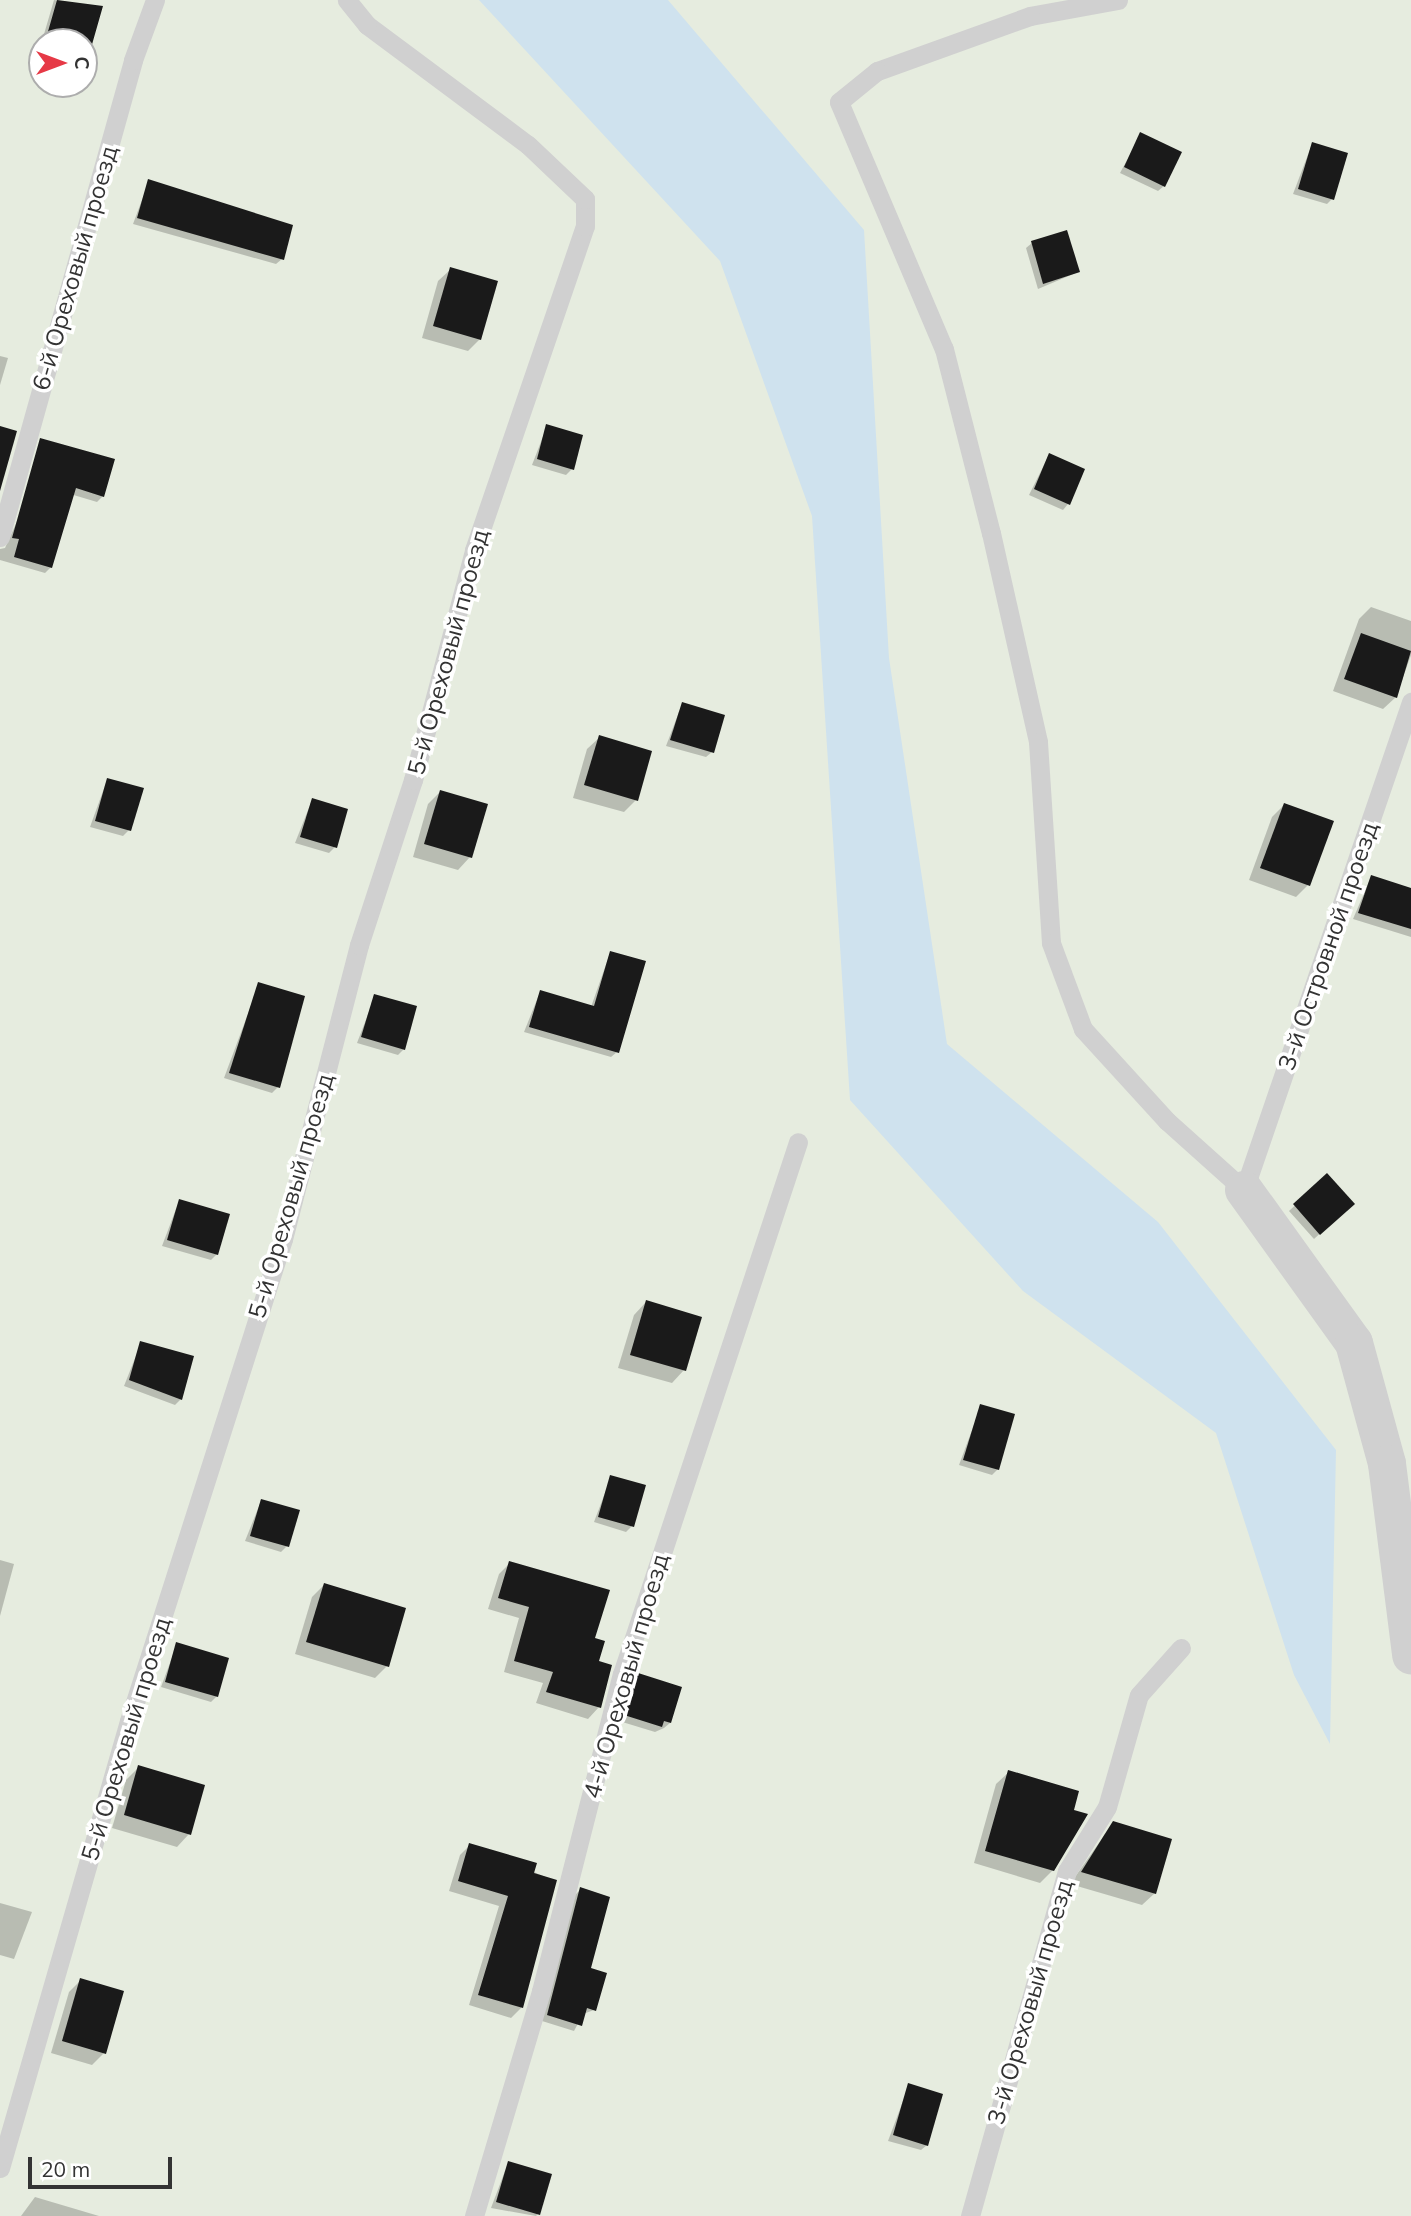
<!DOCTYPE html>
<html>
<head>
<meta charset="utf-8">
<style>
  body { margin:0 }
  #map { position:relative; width:1411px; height:2216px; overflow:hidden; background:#fff; font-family:Mulish,sans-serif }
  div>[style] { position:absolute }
  .green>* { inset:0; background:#e6ecdf }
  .water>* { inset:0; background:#cfe2ee }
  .shadow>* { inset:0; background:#0003 }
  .building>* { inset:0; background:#1a1a1a }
  .lane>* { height:19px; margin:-9.5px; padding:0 9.5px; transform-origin:9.5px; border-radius:9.5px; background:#d0d0d0 }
  .street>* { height:38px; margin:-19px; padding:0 19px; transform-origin:19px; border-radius:19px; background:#d0d0d0 }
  span { translate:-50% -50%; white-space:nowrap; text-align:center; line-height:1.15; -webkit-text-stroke:7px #fff; paint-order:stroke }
  .street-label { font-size:24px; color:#333 }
  .north { position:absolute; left:28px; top:28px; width:70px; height:70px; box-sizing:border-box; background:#fff; border:2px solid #adadad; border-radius:50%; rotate:90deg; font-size:19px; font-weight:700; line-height:28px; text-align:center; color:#333 }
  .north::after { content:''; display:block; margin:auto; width:24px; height:32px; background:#e63946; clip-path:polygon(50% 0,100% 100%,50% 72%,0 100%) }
  .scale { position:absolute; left:28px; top:2157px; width:144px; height:32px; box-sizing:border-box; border:4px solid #333; border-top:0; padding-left:9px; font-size:21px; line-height:24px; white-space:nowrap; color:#333; -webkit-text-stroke:5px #fff; paint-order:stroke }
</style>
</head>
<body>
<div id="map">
  <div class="green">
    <div style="clip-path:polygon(evenodd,0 0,1411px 0,1411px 2216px,0 2216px,0 0,42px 42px,84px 42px,84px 84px,42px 84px,42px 42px)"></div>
  </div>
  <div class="water">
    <div style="clip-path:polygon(479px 0,668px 0,864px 230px,889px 658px,947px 1044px,1158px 1222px,1336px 1450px,1330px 1744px,1294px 1675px,1216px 1433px,1023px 1291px,850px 1100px,812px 516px,720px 261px)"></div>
  </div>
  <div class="shadow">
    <div style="clip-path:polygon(54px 0,101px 7px,84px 52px,84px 42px,42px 41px)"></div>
    <div style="clip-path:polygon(1141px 134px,1164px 186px,1158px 191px,1120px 173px)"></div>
    <div style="clip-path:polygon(1312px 144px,1332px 199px,1327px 204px,1293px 194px)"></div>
    <div style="clip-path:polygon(149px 181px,282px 259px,276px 264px,133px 224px)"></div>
    <div style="clip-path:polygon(1032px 243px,1078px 272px,1038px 289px,1026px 248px)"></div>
    <div style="clip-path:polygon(451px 269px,480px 339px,468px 351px,422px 338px,438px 281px)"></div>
    <div style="clip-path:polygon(0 356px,8px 358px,0 385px)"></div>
    <div style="clip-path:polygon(547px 426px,572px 469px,566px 475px,532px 465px)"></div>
    <div style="clip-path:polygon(50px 450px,103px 496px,97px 502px,40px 485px)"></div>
    <div style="clip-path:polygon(1049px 455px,1068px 504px,1063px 510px,1029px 495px)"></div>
    <div style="clip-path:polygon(19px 517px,51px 567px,45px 573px,0 560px,0 549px,5px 548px)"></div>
    <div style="clip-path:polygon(1371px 607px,1411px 621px,1411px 655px,1396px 697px,1383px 709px,1333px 691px,1359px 619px)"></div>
    <div style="clip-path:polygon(682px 704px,712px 752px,706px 757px,666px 746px)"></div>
    <div style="clip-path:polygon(600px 737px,636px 800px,624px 812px,573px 798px,587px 749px)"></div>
    <div style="clip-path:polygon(107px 780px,129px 830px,123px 836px,90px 827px)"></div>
    <div style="clip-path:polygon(440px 792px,470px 857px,458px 870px,413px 857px,428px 804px)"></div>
    <div style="clip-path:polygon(312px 800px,335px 847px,329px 853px,295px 843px)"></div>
    <div style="clip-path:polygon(1284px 805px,1308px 885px,1296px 897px,1249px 880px,1272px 817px)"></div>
    <div style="clip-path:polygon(1371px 877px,1411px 890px,1411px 937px,1353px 919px)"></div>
    <div style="clip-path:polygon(610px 953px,617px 1052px,611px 1057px,524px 1032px,540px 992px,591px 1007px)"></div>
    <div style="clip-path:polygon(259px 984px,278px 1087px,272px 1093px,224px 1078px)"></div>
    <div style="clip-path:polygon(375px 996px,404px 1049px,398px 1055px,357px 1043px)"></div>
    <div style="clip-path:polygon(1327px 1176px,1352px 1204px,1314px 1239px,1289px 1211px)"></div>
    <div style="clip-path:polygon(179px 1201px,217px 1254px,211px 1260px,162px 1246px)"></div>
    <div style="clip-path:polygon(646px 1302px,684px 1370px,672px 1383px,618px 1368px,634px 1315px)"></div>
    <div style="clip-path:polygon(141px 1343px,181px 1399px,175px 1405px,124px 1386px)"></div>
    <div style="clip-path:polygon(981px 1406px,998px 1469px,992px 1475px,959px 1465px)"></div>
    <div style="clip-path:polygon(611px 1477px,632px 1526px,626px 1532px,594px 1522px)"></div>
    <div style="clip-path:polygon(261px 1501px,287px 1546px,281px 1552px,245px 1541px)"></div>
    <div style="clip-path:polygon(0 1560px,14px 1564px,0 1616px)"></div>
    <div style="clip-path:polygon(510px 1563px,593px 1639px,599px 1707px,588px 1719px,536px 1703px,543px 1683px,504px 1672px,519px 1618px,488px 1609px,499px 1574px)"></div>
    <div style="clip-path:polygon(324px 1585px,387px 1666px,375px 1678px,295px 1654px,312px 1597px)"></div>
    <div style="clip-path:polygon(177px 1644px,217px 1696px,211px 1702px,161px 1687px)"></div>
    <div style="clip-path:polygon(636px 1674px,670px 1723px,664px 1728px,655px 1732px,619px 1721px)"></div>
    <div style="clip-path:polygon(139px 1767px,189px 1834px,177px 1847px,112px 1828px,126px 1780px)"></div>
    <div style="clip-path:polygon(1009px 1772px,1053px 1870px,1040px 1883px,974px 1863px,996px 1784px)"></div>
    <div style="clip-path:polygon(1113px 1823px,1155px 1893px,1142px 1905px,1070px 1884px)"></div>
    <div style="clip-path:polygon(470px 1845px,555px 1881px,521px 2008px,511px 2018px,469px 2005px,499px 1906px,449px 1891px,460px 1855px)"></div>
    <div style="clip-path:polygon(581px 1889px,594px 2010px,583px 2014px,574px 2031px,542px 2021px,575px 1895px)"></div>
    <div style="clip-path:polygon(0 1903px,32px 1912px,14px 1959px,0 1955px)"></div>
    <div style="clip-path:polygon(81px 1980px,104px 2053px,92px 2065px,51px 2053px,69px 1992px)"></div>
    <div style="clip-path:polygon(909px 2085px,927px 2145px,921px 2150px,888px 2141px)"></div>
    <div style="clip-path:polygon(508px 2163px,538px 2214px,536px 2216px,491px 2208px)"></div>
    <div style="clip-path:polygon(35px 2197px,99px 2216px,21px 2216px)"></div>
  </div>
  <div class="building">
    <div style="clip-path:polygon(57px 0,103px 6px,91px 48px,84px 42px,47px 35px)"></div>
    <div style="clip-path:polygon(1140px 132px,1182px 152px,1165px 187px,1124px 167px)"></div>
    <div style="clip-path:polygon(1312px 142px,1348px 153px,1334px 200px,1298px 189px)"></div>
    <div style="clip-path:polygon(148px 179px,293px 225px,284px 260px,137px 218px)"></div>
    <div style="clip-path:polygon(1067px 230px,1080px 272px,1043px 284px,1031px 241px)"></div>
    <div style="clip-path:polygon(450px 267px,498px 281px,481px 340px,433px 326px)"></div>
    <div style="clip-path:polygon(546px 424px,583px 435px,574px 470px,537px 459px)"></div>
    <div style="clip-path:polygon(0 426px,17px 431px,0 491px)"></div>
    <div style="clip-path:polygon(40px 438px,115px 459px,104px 497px,76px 488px,52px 568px,14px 557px,19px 539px,12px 538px)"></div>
    <div style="clip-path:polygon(1049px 453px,1085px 469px,1070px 505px,1034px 489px)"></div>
    <div style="clip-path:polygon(1361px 633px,1411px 651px,1397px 698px,1344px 679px)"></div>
    <div style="clip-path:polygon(682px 702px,725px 715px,714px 753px,670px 740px)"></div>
    <div style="clip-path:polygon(599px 735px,652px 751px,638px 801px,584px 785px)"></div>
    <div style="clip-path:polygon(107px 778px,144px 788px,131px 831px,95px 821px)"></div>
    <div style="clip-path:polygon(440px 790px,488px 804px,472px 858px,424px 844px)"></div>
    <div style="clip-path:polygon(312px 798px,348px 809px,337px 848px,300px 837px)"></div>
    <div style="clip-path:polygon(1284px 803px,1334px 821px,1310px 886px,1260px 868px)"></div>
    <div style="clip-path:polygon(1371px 875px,1411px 888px,1411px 929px,1358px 913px)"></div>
    <div style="clip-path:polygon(610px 951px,646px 961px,619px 1053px,529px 1027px,540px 990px,594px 1006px)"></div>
    <div style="clip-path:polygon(258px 982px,305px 996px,280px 1088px,229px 1073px)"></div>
    <div style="clip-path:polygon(374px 994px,417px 1006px,405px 1050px,361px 1037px)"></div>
    <div style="clip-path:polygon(1327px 1173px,1355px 1204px,1320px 1235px,1293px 1204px)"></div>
    <div style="clip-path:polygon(179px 1199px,230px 1214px,218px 1255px,167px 1240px)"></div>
    <div style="clip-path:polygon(646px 1300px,702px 1317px,686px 1371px,630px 1355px)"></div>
    <div style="clip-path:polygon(140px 1341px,194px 1356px,182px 1400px,129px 1380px)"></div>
    <div style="clip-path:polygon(980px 1404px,1015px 1414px,999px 1470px,963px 1460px)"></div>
    <div style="clip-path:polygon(610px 1475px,646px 1485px,634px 1527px,598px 1517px)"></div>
    <div style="clip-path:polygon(261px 1499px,300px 1510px,289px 1547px,250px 1536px)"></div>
    <div style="clip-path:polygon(509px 1561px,610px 1590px,595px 1638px,605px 1641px,599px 1661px,612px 1665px,601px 1708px,546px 1692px,553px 1672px,514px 1661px,529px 1607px,498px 1598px)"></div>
    <div style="clip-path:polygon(324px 1583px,406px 1608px,389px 1667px,306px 1642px)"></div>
    <div style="clip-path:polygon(176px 1642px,229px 1658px,218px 1697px,165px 1682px)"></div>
    <div style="clip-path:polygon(635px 1672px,682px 1687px,671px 1723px,664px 1721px,662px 1727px,624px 1715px)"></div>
    <div style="clip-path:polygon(138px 1765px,205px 1785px,191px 1835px,124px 1815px)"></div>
    <div style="clip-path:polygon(1008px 1770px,1079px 1791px,1074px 1810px,1088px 1814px,1054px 1871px,985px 1851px)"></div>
    <div style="clip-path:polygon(1113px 1821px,1172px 1839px,1156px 1894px,1081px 1872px)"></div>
    <div style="clip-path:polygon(469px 1843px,537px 1863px,534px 1873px,557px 1880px,523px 2008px,478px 1995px,508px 1896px,458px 1881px)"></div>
    <div style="clip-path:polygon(580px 1887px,610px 1897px,591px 1968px,607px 1973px,596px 2011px,587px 2008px,582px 2026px,547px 2015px)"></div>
    <div style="clip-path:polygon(80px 1978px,124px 1991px,106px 2054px,62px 2041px)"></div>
    <div style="clip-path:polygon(908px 2083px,943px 2094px,928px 2146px,893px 2135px)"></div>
    <div style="clip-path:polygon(508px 2161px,552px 2174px,540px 2215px,496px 2202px)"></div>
  </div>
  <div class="lane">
    <div style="left:1118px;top:0;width:89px;rotate:169.7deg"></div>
    <div style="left:1030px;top:16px;width:163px;rotate:160.2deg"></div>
    <div style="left:877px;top:71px;width:49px;rotate:140.8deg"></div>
    <div style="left:839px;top:102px;width:268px;rotate:67deg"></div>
    <div style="left:944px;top:349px;width:190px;rotate:75.7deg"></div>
    <div style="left:991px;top:533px;width:214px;rotate:77.3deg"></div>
    <div style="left:1038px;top:742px;width:201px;rotate:86.3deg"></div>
    <div style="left:1051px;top:943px;width:92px;rotate:69.6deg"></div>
    <div style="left:1083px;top:1029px;width:125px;rotate:47.6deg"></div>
    <div style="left:1167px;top:1121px;width:103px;rotate:41.9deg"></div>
    <div style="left:1244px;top:1190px;width:516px;rotate:-71.11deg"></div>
    <div style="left:0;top:537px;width:495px;rotate:-74.4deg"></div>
    <div style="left:133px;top:60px;width:64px;rotate:-69.9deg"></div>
    <div style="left:0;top:2168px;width:465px;rotate:-73.9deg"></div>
    <div style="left:129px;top:1721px;width:506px;rotate:-72.28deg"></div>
    <div style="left:283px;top:1239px;width:304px;rotate:-75.5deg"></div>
    <div style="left:359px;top:945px;width:174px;rotate:-71.9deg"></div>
    <div style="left:413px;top:780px;width:238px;rotate:-75.1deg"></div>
    <div style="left:474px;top:550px;width:342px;rotate:-71.1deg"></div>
    <div style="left:585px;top:226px;width:27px;rotate:-90deg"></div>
    <div style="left:585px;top:199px;width:79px;rotate:-136.5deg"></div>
    <div style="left:528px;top:145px;width:201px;rotate:-143.3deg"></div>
    <div style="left:367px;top:25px;width:32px;rotate:-129deg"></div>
    <div style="left:474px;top:2216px;width:235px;rotate:-73.4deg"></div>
    <div style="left:541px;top:1991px;width:327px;rotate:-75.7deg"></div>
    <div style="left:622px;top:1674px;width:560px;rotate:-71.69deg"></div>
    <div style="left:970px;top:2216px;width:358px;rotate:-74.3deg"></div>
    <div style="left:1067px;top:1871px;width:75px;rotate:-58deg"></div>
    <div style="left:1107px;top:1807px;width:116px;rotate:-74.1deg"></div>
    <div style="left:1139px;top:1695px;width:63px;rotate:-48.2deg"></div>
  </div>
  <div class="street">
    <div style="left:1244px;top:1190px;width:188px;rotate:54.3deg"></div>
    <div style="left:1354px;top:1343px;width:125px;rotate:74.7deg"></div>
    <div style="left:1387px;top:1464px;width:193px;rotate:82.8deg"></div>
  </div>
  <div class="street-label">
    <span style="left:75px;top:268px;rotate:-74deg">6-й Ореховый проезд</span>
    <span style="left:448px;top:652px;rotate:-75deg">5-й Ореховый проезд</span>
    <span style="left:1328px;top:946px;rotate:-71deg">3-й Островной проезд</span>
    <span style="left:291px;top:1196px;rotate:-74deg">5-й Ореховый проезд</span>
    <span style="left:626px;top:1676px;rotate:-74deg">4-й Ореховый проезд</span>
    <span style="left:126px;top:1739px;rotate:-73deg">5-й Ореховый проезд</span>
    <span style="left:1030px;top:2002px;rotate:-74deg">3-й Ореховый проезд</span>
  </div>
  <div class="north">С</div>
  <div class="scale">20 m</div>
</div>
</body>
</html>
